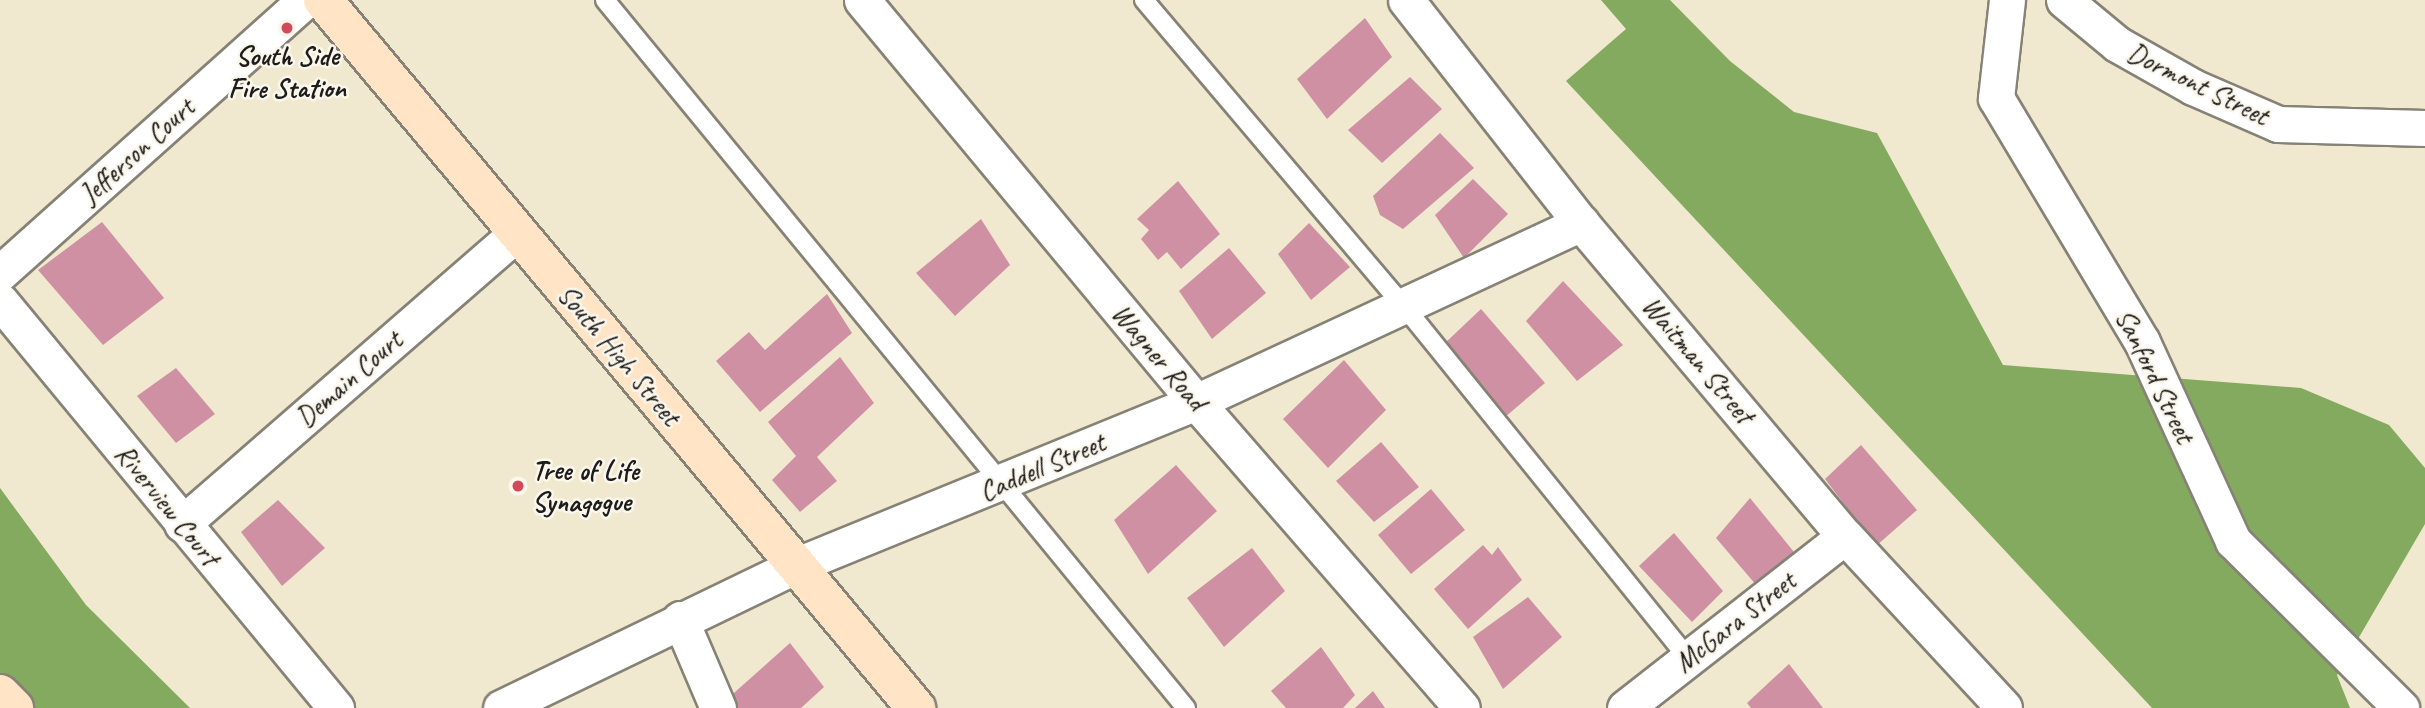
<!DOCTYPE html>
<html>
<head>
<meta charset="utf-8">
<style>
  body { margin:0 }
  #map { position:relative; width:2425px; height:708px; overflow:hidden; background:#f0e9cf; font-family:Caveat,sans-serif }
  div>[style] { position:absolute }
  .forest>* { inset:0; background:#84aa60 }
  .building>* { inset:0; background:#cf90a4 }
  .roads { filter:drop-shadow(2px 0 #868276) drop-shadow(-2px 0 #868276) drop-shadow(0 2px #868276) drop-shadow(0 -2px #868276) }
  .lane>* { height:18px; margin:-9px; padding:0 9px; transform-origin:9px; border-radius:9px; background:#fff }
  .street>* { height:35px; margin:-17.5px; padding:0 17.5px; transform-origin:17.5px; border-radius:17.5px; background:#fff }
  .secondary>* { height:38px; margin:-19px; padding:0 19px; transform-origin:19px; border-radius:19px; background:#ffe4c6 }
  .dots>* { width:19px; height:19px; translate:-50% -50%; box-sizing:border-box; border:4px solid #fbf7ec; border-radius:50% }
  span { translate:-50% -50%; white-space:nowrap; text-align:center; line-height:1.15; -webkit-text-stroke:5px #fbf7ec; paint-order:stroke }
  .poi-label { font-size:28px; color:#1c1c1c; font-weight:700 }
  .left { translate:0 -50%; text-align:left }
  .street-label { font-size:28px; color:#1c1c1c }
</style>
</head>
<body>
<div id="map">
  <div class="forest">
    <div style="clip-path:polygon(1601px 0,1670px 0,1730px 61px,1794px 112px,1877px 133px,2003px 365px,2301px 388px,2389px 425px,2425px 468px,2425px 524px,2337px 675px,2350px 708px,2152px 708px,1566px 81px,1626px 29px)"></div>
    <div style="clip-path:polygon(0 488px,86px 605px,190px 708px,0 708px)"></div>
  </div>
  <div class="building">
    <div style="clip-path:polygon(1365px 18px,1392px 57px,1327px 119px,1297px 79px)"></div>
    <div style="clip-path:polygon(1410px 77px,1442px 109px,1382px 163px,1348px 130px)"></div>
    <div style="clip-path:polygon(1440px 133px,1474px 168px,1403px 229px,1380px 215px,1373px 196px)"></div>
    <div style="clip-path:polygon(1473px 179px,1508px 214px,1464px 258px,1435px 215px)"></div>
    <div style="clip-path:polygon(1178px 181px,1220px 234px,1181px 269px,1167px 252px,1158px 260px,1141px 239px,1149px 230px,1137px 219px)"></div>
    <div style="clip-path:polygon(981px 219px,1010px 265px,955px 316px,916px 273px)"></div>
    <div style="clip-path:polygon(102px 222px,164px 298px,103px 345px,38px 270px)"></div>
    <div style="clip-path:polygon(1309px 223px,1350px 267px,1311px 300px,1278px 254px)"></div>
    <div style="clip-path:polygon(1229px 248px,1266px 293px,1212px 339px,1179px 291px)"></div>
    <div style="clip-path:polygon(1563px 281px,1623px 345px,1577px 381px,1526px 321px)"></div>
    <div style="clip-path:polygon(827px 294px,852px 333px,760px 412px,716px 361px,749px 332px,765px 350px)"></div>
    <div style="clip-path:polygon(1481px 309px,1545px 383px,1505px 417px,1444px 344px)"></div>
    <div style="clip-path:polygon(840px 357px,874px 403px,817px 457px,837px 481px,800px 512px,772px 480px,796px 456px,768px 422px)"></div>
    <div style="clip-path:polygon(1344px 360px,1386px 410px,1328px 468px,1283px 419px)"></div>
    <div style="clip-path:polygon(176px 368px,215px 414px,176px 443px,137px 396px)"></div>
    <div style="clip-path:polygon(1381px 442px,1419px 487px,1374px 522px,1336px 481px)"></div>
    <div style="clip-path:polygon(1861px 445px,1917px 510px,1876px 546px,1825px 479px)"></div>
    <div style="clip-path:polygon(1176px 465px,1217px 511px,1148px 574px,1114px 520px)"></div>
    <div style="clip-path:polygon(1431px 489px,1465px 530px,1411px 574px,1378px 535px)"></div>
    <div style="clip-path:polygon(1750px 498px,1794px 552px,1757px 586px,1716px 538px)"></div>
    <div style="clip-path:polygon(278px 500px,325px 548px,282px 586px,241px 532px)"></div>
    <div style="clip-path:polygon(1674px 533px,1723px 591px,1692px 622px,1639px 566px)"></div>
    <div style="clip-path:polygon(1483px 545px,1492px 555px,1498px 547px,1522px 580px,1468px 629px,1434px 589px)"></div>
    <div style="clip-path:polygon(1252px 548px,1285px 591px,1224px 647px,1187px 598px)"></div>
    <div style="clip-path:polygon(1528px 597px,1562px 637px,1503px 689px,1473px 637px)"></div>
    <div style="clip-path:polygon(790px 643px,824px 687px,801px 708px,733px 708px,726px 700px)"></div>
    <div style="clip-path:polygon(1321px 647px,1355px 695px,1343px 708px,1286px 708px,1271px 691px)"></div>
    <div style="clip-path:polygon(1789px 664px,1823px 708px,1751px 708px,1747px 703px)"></div>
    <div style="clip-path:polygon(1373px 691px,1385px 708px,1355px 708px)"></div>
  </div>
  <div class="roads">
    <div class="lane">
      <div style="left:605px;top:0;width:916px;rotate:50.63deg"></div>
      <div style="left:1144px;top:0;width:400px;rotate:49.7deg"></div>
      <div style="left:1403px;top:305px;width:455px;rotate:51.1deg"></div>
    </div>
    <div class="street">
      <div style="left:862px;top:0;width:523px;rotate:50.28deg"></div>
      <div style="left:1196px;top:402px;width:405px;rotate:49deg"></div>
      <div style="left:1406px;top:0;width:283px;rotate:51.9deg"></div>
      <div style="left:1581px;top:223px;width:409px;rotate:49.9deg"></div>
      <div style="left:1845px;top:536px;width:234px;rotate:47.2deg"></div>
      <div style="left:2007px;top:0;width:99px;rotate:96.4deg"></div>
      <div style="left:1996px;top:98px;width:284px;rotate:59.1deg"></div>
      <div style="left:2142px;top:342px;width:219px;rotate:65.4deg"></div>
      <div style="left:2233px;top:541px;width:237px;rotate:44.8deg"></div>
      <div style="left:2064px;top:0;width:69px;rotate:39.7deg"></div>
      <div style="left:2117px;top:44px;width:87px;rotate:29.5deg"></div>
      <div style="left:2193px;top:87px;width:93px;rotate:23.5deg"></div>
      <div style="left:2278px;top:124px;width:147px;rotate:1.6deg"></div>
      <div style="left:0;top:273px;width:409px;rotate:-41.8deg"></div>
      <div style="left:0;top:301px;width:528px;rotate:50.46deg"></div>
      <div style="left:182px;top:524px;width:442px;rotate:-41deg"></div>
      <div style="left:680px;top:619px;width:97px;rotate:66.9deg"></div>
      <div style="left:501px;top:708px;width:329px;rotate:-25.8deg"></div>
      <div style="left:797px;top:565px;width:431px;rotate:-22.2deg"></div>
      <div style="left:1196px;top:402px;width:425px;rotate:-24.9deg"></div>
      <div style="left:1625px;top:708px;width:279px;rotate:-38deg"></div>
    </div>
    <div class="secondary">
      <div style="left:323px;top:0;width:924px;rotate:50.05deg"></div>
      <div style="left:0;top:694px;width:20px;rotate:45deg"></div>
    </div>
  </div>
  <div class="dots">
    <div style="left:287px;top:28px;background:#d1495b"></div>
    <div style="left:518px;top:486px;background:#d1495b"></div>
  </div>
  <div class="poi-label">
    <span style="left:287px;top:72px">South Side<br>Fire Station</span>
    <span class="left" style="left:532px;top:486px">Tree of Life<br>Synagogue</span>
  </div>
  <div class="street-label">
    <span style="left:2198px;top:84px;rotate:26deg">Dormont Street</span>
    <span style="left:137px;top:151px;rotate:-42deg">Jefferson Court</span>
    <span style="left:619px;top:355px;rotate:50deg">South High Street</span>
    <span style="left:1159px;top:357px;rotate:50deg">Wagner Road</span>
    <span style="left:1698px;top:360px;rotate:50deg">Waitman Street</span>
    <span style="left:2155px;top:376px;rotate:64deg">Sanford Street</span>
    <span style="left:349px;top:379px;rotate:-41deg">Demain Court</span>
    <span style="left:1042px;top:467px;rotate:-23deg">Caddell Street</span>
    <span style="left:167px;top:505px;rotate:51deg">Riverview Court</span>
    <span style="left:1735px;top:622px;rotate:-38deg">McGara Street</span>
  </div>
</div>
</body>
</html>
